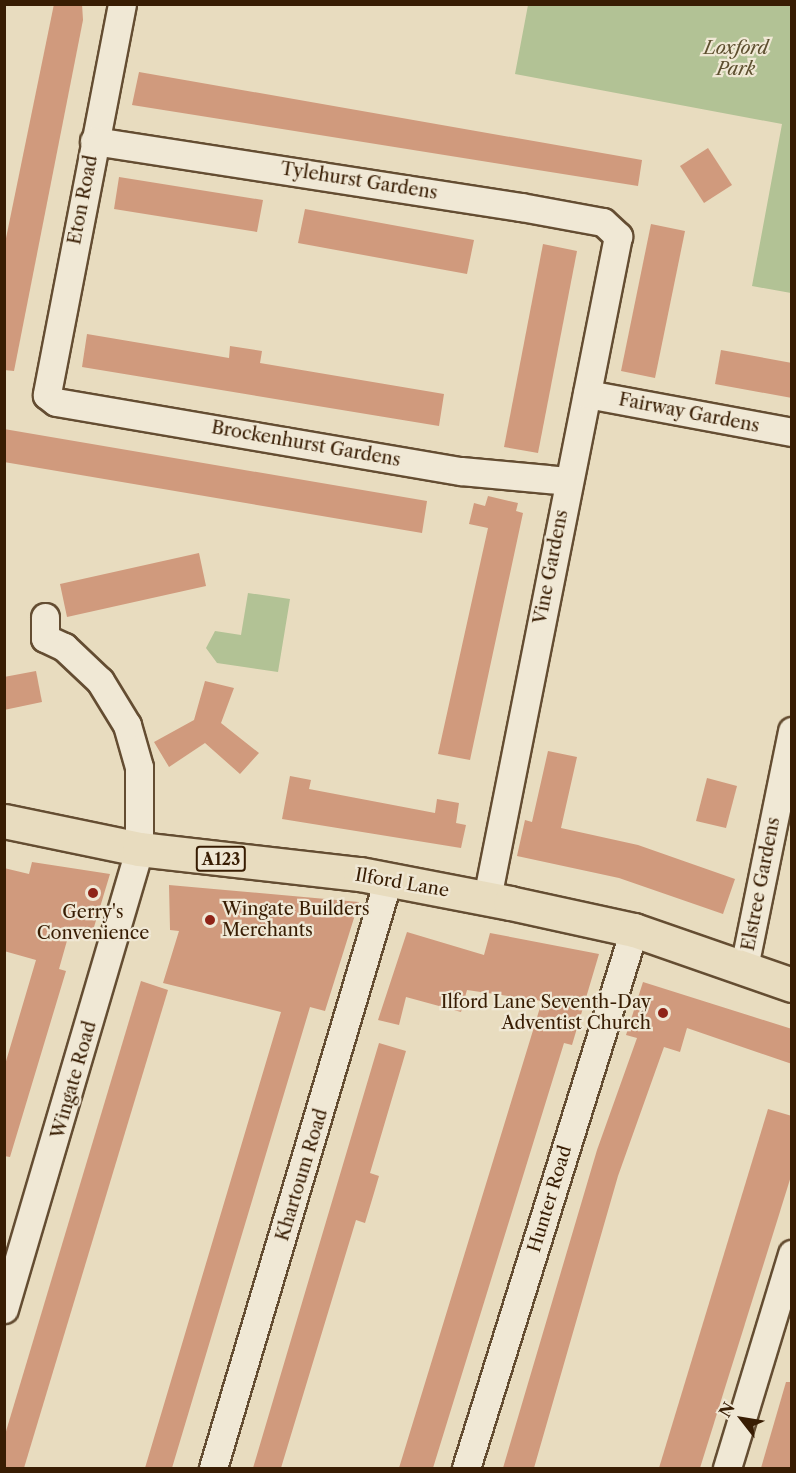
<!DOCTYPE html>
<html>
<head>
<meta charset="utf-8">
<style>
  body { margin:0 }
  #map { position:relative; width:796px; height:1473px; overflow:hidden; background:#e8dcbf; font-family:"Libre Caslon Text",serif }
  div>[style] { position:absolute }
  .green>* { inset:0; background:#b2c295 }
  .building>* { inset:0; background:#d09a7d }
  .roads { filter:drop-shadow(2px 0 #644d32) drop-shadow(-2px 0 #644d32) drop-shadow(0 2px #644d32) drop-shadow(0 -2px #644d32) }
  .minor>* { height:27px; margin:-13.5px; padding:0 13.5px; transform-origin:13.5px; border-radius:13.5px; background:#f0e8d5 }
  .primary>* { height:33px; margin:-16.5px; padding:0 16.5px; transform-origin:16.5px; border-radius:16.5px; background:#e8dcbf }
  .dots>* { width:16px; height:16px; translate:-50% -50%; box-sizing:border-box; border:3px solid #f0e8d5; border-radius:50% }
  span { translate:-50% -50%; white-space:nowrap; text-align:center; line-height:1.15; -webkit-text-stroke:4.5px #f0e8d5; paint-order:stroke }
  .shield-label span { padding:2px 4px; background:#f0e8d5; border:2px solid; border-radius:4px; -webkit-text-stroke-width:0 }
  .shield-label { font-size:16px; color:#381d03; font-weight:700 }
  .park-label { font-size:18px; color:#5d4f2f; font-style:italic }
  .street-label { font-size:18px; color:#381d03 }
  .poi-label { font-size:18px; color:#381d03 }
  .left { translate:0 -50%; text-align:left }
  .right { translate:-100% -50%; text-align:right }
  .frame { position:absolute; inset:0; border:6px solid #381d03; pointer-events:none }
  .north { position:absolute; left:712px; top:1389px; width:60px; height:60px; -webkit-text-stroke:4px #f0e8d5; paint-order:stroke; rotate:301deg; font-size:16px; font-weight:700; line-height:24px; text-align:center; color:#381d03 }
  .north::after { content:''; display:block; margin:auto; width:21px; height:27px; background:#381d03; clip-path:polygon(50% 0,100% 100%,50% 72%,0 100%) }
</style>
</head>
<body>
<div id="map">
  <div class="green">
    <div style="clip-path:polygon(528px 5px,791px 5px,791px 293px,752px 286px,782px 124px,515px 74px)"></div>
    <div style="clip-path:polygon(248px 593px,290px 599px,278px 672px,217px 663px,206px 648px,215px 631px,241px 635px)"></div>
  </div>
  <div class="building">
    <div style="clip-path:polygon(54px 4px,82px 4px,83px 20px,14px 371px,4px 370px,4px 248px)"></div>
    <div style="clip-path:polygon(139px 72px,642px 160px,638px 186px,132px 105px)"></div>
    <div style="clip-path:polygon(708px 148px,732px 185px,704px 203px,680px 166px)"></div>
    <div style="clip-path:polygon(119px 177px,263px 200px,257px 232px,114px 209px)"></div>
    <div style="clip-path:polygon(305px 209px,474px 240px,467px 274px,298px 243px)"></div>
    <div style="clip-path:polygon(651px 224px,685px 231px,655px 378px,621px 371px)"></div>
    <div style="clip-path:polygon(543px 244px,577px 251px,538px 453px,504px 447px)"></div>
    <div style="clip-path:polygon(87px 334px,229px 358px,230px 346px,262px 351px,260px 363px,444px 394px,439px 426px,82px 367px)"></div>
    <div style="clip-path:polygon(721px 350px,792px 363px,792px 398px,715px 384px)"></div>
    <div style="clip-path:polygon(4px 429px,427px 501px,422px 533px,4px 462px)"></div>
    <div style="clip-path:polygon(488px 496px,518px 503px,516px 511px,523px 513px,470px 760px,438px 754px,488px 528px,469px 524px,474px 503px,485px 506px)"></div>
    <div style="clip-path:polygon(199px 553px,206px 586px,67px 617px,60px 584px)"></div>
    <div style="clip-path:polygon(36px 671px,42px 702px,4px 710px,4px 677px)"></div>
    <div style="clip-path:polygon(205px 681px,234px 688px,221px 723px,259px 753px,240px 774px,205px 743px,169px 767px,154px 742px,194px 720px)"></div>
    <div style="clip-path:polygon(548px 751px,577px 757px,561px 828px,638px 845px,735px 879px,723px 914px,619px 878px,517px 856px,525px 820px,532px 822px)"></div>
    <div style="clip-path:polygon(290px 776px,311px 780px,309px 789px,435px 813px,437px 799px,459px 803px,456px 823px,466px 825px,461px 848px,282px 819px)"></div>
    <div style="clip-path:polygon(707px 778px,737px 786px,726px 828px,696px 821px)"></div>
    <div style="clip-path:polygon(32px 862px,110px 874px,91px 937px,70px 930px,59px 969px,66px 971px,10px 1157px,4px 1156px,4px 1068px,36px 960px,4px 951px,4px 868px,29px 874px)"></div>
    <div style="clip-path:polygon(169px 885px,359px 902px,325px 1011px,310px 1007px,172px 1468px,145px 1468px,281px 1012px,163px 983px,179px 931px,170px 930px)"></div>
    <div style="clip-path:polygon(407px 932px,484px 955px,490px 933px,599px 954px,572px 1045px,564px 1043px,433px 1468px,399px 1468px,542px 1001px,467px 990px,461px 1012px,406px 997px,399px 1025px,378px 1020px)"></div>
    <div style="clip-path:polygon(141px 981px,168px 990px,24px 1468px,4px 1468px,4px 1438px)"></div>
    <div style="clip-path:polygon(643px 982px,792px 1029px,792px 1064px,687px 1028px,680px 1052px,664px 1047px,618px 1176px,534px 1468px,503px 1468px,597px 1150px,637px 1038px,626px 1035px)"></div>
    <div style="clip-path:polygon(379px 1043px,406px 1051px,370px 1173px,379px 1176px,374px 1193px,365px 1223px,356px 1220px,281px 1468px,253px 1468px)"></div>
    <div style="clip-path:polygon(768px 1109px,792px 1116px,792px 1173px,700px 1468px,659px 1468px)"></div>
    <div style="clip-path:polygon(786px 1382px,792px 1382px,792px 1468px,761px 1468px)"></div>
  </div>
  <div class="roads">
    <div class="minor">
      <div style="left:122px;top:4px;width:398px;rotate:100.9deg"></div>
      <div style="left:47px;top:395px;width:11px;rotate:38deg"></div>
      <div style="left:56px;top:402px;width:411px;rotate:9.7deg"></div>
      <div style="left:461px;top:471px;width:107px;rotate:5.3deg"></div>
      <div style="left:94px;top:141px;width:432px;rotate:8.8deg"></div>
      <div style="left:521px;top:207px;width:83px;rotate:10.4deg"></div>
      <div style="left:603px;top:222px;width:21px;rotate:43deg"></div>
      <div style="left:618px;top:236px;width:675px;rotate:101.19deg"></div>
      <div style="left:587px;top:394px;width:208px;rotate:10.5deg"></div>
      <div style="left:744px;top:967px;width:241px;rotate:-78.5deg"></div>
      <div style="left:4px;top:1309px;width:479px;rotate:-73.6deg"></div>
      <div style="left:139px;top:849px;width:82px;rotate:-90deg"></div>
      <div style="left:139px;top:767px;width:44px;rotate:-105.9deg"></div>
      <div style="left:127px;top:725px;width:52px;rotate:-121.5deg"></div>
      <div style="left:100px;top:681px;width:50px;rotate:-136.6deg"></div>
      <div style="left:64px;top:647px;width:21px;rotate:-155deg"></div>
      <div style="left:45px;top:638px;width:21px;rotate:-90deg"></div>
      <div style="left:213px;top:1468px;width:613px;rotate:-73.43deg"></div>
      <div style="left:466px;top:1468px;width:564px;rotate:-72.66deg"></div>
      <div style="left:727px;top:1468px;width:224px;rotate:-73.1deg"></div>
    </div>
    <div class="primary">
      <div style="left:4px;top:821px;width:138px;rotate:11.7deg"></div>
      <div style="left:139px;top:849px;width:222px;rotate:6.5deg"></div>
      <div style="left:360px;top:874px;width:153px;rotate:10.9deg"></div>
      <div style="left:510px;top:903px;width:127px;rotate:12.3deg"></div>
      <div style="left:634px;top:930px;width:167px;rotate:19.2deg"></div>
    </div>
  </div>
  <div class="dots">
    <div style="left:93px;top:893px;background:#8f2418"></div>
    <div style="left:210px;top:920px;background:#8f2418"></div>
    <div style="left:663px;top:1013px;background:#8f2418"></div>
  </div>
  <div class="shield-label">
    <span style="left:221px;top:859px">A123</span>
  </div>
  <div class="park-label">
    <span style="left:736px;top:59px">Loxford<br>Park</span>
  </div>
  <div class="street-label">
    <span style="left:359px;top:181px;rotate:9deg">Tylehurst Gardens</span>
    <span style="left:83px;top:200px;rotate:-79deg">Eton Road</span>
    <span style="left:689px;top:413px;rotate:11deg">Fairway Gardens</span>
    <span style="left:306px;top:444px;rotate:10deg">Brockenhurst Gardens</span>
    <span style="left:551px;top:567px;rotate:-79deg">Vine Gardens</span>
    <span style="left:402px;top:883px;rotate:10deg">Ilford Lane</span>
    <span style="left:761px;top:884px;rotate:-79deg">Elstree Gardens</span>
    <span style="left:74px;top:1080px;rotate:-74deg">Wingate Road</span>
    <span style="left:302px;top:1175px;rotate:-73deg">Khartoum Road</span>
    <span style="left:550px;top:1199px;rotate:-73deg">Hunter Road</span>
  </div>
  <div class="poi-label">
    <span class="left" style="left:222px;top:920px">Wingate Builders<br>Merchants</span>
    <span style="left:93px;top:923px">Gerry's<br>Convenience</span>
    <span class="right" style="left:651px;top:1013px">Ilford Lane Seventh-Day<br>Adventist Church</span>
  </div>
  <div class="frame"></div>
  <div class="north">N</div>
</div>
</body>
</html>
